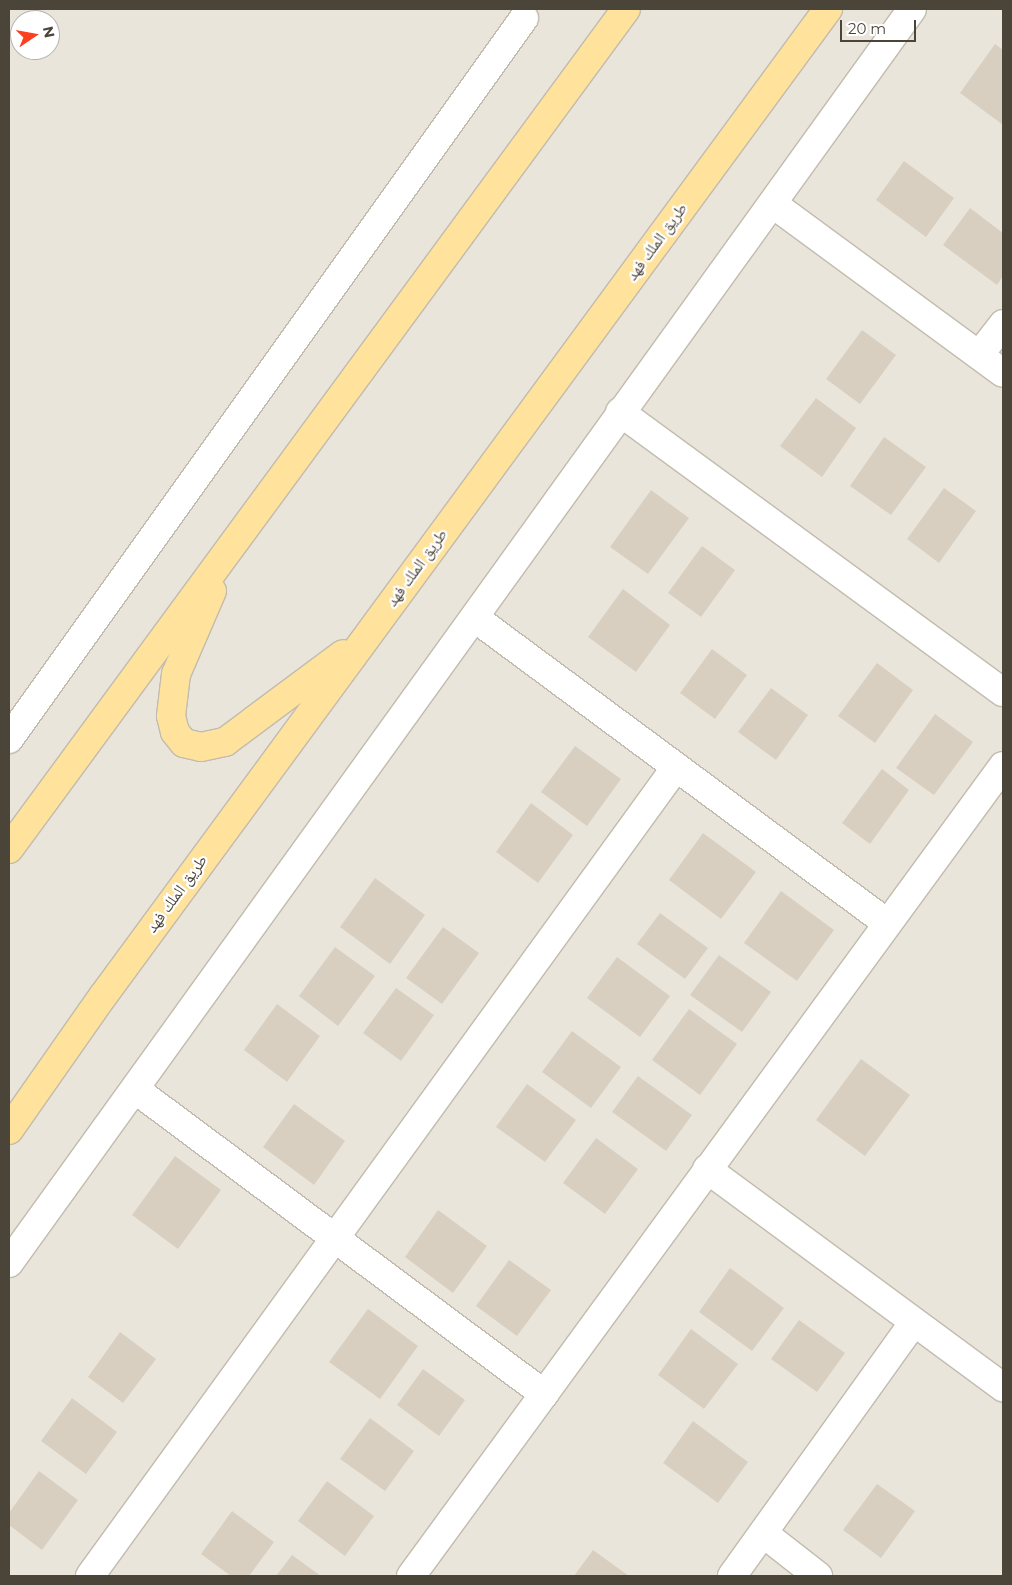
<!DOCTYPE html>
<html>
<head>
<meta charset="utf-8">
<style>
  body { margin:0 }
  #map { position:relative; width:1012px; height:1585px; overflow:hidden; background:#f6f3ec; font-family:Montserrat,"Noto Naskh Arabic",sans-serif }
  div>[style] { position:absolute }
  .residential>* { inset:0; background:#eae5da }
  .building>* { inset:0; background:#d8cfc1 }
  .roads { filter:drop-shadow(1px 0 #c2bbae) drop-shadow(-1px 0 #c2bbae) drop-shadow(0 1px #c2bbae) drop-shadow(0 -1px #c2bbae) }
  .minor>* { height:28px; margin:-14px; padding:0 14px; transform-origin:14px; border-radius:14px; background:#fff }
  .major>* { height:28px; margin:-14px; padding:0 14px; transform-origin:14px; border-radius:14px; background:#ffe39c }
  span { translate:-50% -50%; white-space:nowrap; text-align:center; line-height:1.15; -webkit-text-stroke:4.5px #fff; paint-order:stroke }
  .street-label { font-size:16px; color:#4b4439 }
  .frame { position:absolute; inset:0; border:10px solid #4b4439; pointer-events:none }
  .north { position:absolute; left:10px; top:10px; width:50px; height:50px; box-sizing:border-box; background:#fff; border:1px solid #b7b4b0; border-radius:50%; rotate:78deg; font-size:14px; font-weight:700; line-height:20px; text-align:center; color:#4b4439 }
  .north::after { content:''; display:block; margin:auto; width:18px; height:22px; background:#fc3f1d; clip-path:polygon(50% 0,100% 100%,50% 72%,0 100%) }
  .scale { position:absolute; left:840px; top:20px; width:76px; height:22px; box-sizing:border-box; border:2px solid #4b4439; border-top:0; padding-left:6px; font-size:15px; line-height:18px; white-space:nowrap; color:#4b4439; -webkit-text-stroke:4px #fff; paint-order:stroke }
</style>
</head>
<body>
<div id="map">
  <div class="residential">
    <div style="clip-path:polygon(evenodd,9px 9px,1003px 9px,1003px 1576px,9px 1576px,9px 9px,20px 20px,50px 20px,50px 50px,20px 50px,20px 20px)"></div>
  </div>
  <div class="building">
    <div style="clip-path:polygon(995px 44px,1003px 50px,1003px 125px,960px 93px)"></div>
    <div style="clip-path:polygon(904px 161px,954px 198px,926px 237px,876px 200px)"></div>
    <div style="clip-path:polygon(970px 208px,1003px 233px,1003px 276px,997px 285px,943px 245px)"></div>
    <div style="clip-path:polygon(862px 330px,896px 355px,860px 404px,826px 379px)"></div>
    <div style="clip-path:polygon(816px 398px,856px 428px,822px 477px,780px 446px)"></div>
    <div style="clip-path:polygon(884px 437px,926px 467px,891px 515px,850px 486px)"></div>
    <div style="clip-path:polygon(944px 488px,976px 511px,939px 563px,907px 539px)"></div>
    <div style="clip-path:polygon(651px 490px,689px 518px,648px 574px,610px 547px)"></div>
    <div style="clip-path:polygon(702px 546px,735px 570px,701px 617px,668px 593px)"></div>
    <div style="clip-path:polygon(623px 589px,670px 625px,636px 672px,588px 637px)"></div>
    <div style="clip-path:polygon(712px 649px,747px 675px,715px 719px,680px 693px)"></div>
    <div style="clip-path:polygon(877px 663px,913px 690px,875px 743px,838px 716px)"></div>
    <div style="clip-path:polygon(771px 688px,808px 715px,776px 760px,738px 732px)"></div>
    <div style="clip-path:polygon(935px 714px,973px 742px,934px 795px,896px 768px)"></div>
    <div style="clip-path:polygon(575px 746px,621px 779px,587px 826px,541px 792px)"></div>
    <div style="clip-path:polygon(882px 769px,909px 790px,870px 844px,842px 823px)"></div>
    <div style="clip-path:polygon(531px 803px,573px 835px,538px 883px,496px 852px)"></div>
    <div style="clip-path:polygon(703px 833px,756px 872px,721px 919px,669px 880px)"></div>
    <div style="clip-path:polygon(375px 878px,425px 915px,390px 964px,340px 927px)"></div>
    <div style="clip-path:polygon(781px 891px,834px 930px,797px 981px,744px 943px)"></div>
    <div style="clip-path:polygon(660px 913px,708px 948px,685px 979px,637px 944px)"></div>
    <div style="clip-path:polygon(443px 927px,479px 953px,442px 1004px,406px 978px)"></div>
    <div style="clip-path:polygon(335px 947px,375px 976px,338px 1026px,299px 996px)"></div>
    <div style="clip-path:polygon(719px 955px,771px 992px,742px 1032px,690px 995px)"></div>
    <div style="clip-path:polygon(617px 957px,670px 996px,640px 1037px,587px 998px)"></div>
    <div style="clip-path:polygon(396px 988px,434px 1015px,401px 1061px,363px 1033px)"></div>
    <div style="clip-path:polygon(277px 1004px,320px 1036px,287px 1082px,244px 1050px)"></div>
    <div style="clip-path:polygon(689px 1009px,737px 1044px,700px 1095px,652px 1060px)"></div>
    <div style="clip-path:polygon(572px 1031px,621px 1067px,591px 1108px,542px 1072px)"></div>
    <div style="clip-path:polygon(861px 1059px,910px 1095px,865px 1156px,816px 1120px)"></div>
    <div style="clip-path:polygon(638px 1076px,692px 1115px,666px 1151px,612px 1112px)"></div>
    <div style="clip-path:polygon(527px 1084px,576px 1120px,545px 1162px,496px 1127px)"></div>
    <div style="clip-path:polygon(294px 1104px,345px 1141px,314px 1185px,263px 1147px)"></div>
    <div style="clip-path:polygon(596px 1138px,638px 1169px,605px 1214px,563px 1183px)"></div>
    <div style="clip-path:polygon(175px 1156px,221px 1190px,178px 1249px,132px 1215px)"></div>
    <div style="clip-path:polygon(438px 1210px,487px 1246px,453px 1293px,405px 1257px)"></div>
    <div style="clip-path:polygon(509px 1260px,551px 1290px,517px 1336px,476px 1306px)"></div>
    <div style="clip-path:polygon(730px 1268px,784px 1308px,752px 1351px,699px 1312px)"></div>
    <div style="clip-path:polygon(368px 1309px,418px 1346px,380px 1399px,329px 1362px)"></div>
    <div style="clip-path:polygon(799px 1320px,845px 1353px,817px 1392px,771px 1359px)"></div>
    <div style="clip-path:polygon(691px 1329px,738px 1364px,704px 1409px,658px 1375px)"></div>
    <div style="clip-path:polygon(120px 1332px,156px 1359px,123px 1403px,88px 1377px)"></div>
    <div style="clip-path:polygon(423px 1369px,465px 1400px,439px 1436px,397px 1405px)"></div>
    <div style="clip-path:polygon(72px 1398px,117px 1432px,86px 1474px,41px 1441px)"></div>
    <div style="clip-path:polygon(370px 1418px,414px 1451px,385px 1491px,340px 1459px)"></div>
    <div style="clip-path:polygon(693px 1421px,748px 1462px,718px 1503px,663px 1463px)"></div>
    <div style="clip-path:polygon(39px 1471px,78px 1500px,42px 1550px,9px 1525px,9px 1513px)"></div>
    <div style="clip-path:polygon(327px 1481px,374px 1516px,345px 1556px,298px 1521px)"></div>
    <div style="clip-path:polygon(877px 1484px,915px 1511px,881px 1558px,843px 1530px)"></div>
    <div style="clip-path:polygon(232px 1511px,274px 1542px,249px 1576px,231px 1576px,201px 1554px)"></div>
    <div style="clip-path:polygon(593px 1550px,629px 1576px,574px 1576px)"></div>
    <div style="clip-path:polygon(292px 1555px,321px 1576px,276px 1576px)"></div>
  </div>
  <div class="roads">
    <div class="minor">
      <div style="left:773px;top:204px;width:285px;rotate:36.3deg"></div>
      <div style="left:979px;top:355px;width:39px;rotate:-52deg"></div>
      <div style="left:620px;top:412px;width:474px;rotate:36.2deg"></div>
      <div style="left:475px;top:618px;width:513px;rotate:36.51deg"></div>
      <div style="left:9px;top:739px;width:886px;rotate:-54.46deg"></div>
      <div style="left:136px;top:1090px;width:509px;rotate:36.69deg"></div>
      <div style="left:707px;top:1169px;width:368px;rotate:36.4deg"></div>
      <div style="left:9px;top:1263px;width:1545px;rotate:-54.24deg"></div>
      <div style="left:763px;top:1533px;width:70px;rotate:38deg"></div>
      <div style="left:90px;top:1576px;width:999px;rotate:-54.08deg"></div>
      <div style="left:411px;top:1576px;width:1003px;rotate:-53.84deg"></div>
      <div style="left:732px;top:1576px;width:312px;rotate:-54.4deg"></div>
    </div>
    <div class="major">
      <div style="left:212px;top:591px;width:90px;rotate:113.4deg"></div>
      <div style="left:176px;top:674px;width:42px;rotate:96.8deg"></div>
      <div style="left:171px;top:716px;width:16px;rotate:76deg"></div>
      <div style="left:175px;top:732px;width:14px;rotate:51deg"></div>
      <div style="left:184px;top:743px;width:17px;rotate:13deg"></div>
      <div style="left:201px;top:747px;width:25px;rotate:-12deg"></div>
      <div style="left:225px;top:742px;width:147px;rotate:-36.7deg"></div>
      <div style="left:9px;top:849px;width:1042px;rotate:-53.7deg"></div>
      <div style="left:9px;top:1130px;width:164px;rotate:-55deg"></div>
      <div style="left:103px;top:996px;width:1225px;rotate:-53.7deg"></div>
    </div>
  </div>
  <div class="street-label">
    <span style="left:657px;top:242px;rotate:-54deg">طريق الملك فهد</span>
    <span style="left:417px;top:568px;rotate:-54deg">طريق الملك فهد</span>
    <span style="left:177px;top:894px;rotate:-54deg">طريق الملك فهد</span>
  </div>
  <div class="frame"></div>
  <div class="north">N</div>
  <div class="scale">20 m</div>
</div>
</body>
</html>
